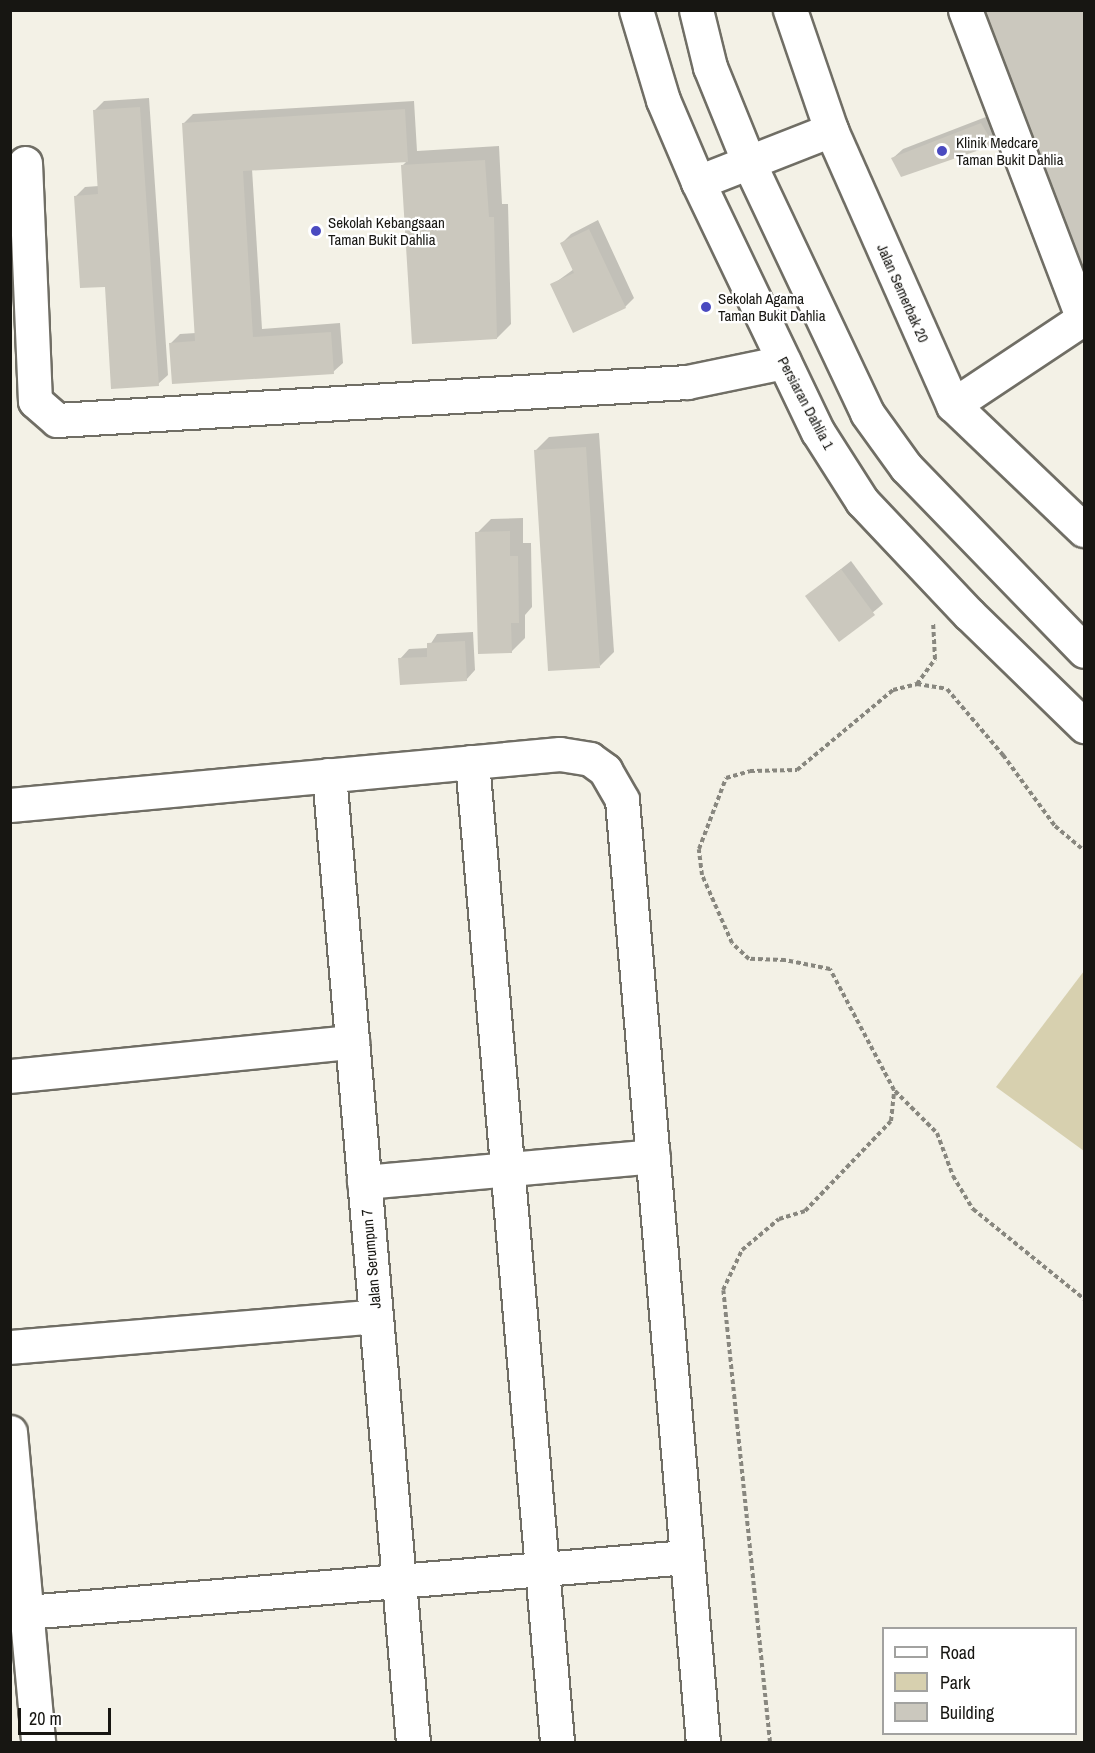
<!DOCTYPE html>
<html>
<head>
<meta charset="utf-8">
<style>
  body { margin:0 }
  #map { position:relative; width:1095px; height:1753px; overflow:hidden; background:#f3f1e6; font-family:"Archivo Narrow",sans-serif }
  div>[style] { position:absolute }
  .green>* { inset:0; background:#d7d0af }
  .shadow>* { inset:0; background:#0003 }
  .building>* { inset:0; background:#cbc8be }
  .path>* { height:4px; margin-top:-2px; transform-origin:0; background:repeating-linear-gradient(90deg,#88877f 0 4.5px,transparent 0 7.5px) }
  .roads { filter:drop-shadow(2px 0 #706e65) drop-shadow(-2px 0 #706e65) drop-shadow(0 2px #706e65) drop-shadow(0 -2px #706e65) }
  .minor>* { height:33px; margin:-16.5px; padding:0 16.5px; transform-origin:16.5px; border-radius:16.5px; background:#fff }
  .dots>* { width:16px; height:16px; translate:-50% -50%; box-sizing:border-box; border:3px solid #fff; border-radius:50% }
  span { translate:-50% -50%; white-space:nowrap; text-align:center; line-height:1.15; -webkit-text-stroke:4.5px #fff; paint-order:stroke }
  .poi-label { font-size:15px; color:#171612 }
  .left { translate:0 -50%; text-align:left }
  .street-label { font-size:15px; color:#171612 }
  .frame { position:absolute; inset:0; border:12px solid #171612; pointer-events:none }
  .legend { position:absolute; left:882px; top:1627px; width:195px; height:108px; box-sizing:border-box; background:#fff; border:2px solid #a2a2a0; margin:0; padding:8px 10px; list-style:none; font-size:18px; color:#171612 }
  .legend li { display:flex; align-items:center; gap:12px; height:30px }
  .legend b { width:30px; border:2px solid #a2a2a0 }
  .scale { position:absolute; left:18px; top:1708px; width:93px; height:27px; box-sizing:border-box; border:3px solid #171612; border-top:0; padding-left:8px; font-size:18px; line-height:21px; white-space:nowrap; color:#171612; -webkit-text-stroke:4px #fff; paint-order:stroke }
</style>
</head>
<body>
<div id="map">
  <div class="green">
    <div style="clip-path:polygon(1084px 971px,1084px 1151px,996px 1087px)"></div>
  </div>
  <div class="shadow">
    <div style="clip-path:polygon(980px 10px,1084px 10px,1084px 280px)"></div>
    <div style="clip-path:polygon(149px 98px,168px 375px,158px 384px,106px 285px,76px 196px,85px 187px,99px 186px,94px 111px,104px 101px)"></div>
    <div style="clip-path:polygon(414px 101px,417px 151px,499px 146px,502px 204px,508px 204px,511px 324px,497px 338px,403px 165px,408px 160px,252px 169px,262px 329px,340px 323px,343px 363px,333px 372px,171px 343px,180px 334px,196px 333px,184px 123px,193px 114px)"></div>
    <div style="clip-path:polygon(991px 115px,1002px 134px,993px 143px,893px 158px,903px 149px)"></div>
    <div style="clip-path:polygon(598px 220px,634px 298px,625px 307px,552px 285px,574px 269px,562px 243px,571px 234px)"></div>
    <div style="clip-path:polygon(599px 433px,614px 652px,600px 666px,535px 451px,549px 437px)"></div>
    <div style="clip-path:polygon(523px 518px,523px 543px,531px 543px,532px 607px,525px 615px,525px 638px,511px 652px,477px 533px,491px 519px)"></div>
    <div style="clip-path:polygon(851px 561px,883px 604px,839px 640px,807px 596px)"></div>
    <div style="clip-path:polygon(473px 632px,475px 670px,466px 680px,400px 659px,409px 649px,428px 648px,437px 634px)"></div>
  </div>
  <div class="building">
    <div style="clip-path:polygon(978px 10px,1084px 10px,1084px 285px)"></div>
    <div style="clip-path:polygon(140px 107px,159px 386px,111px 389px,105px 287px,80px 288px,74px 196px,98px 194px,93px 110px)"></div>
    <div style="clip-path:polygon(405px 109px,408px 162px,243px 171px,253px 337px,331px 332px,334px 374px,172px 384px,169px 343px,195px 341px,182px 123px)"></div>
    <div style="clip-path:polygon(981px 123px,994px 145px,901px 177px,891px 158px)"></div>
    <div style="clip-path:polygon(485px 160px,489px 217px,494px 217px,497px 339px,412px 344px,401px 165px)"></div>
    <div style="clip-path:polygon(589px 229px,626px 308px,573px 333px,550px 284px,574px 273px,560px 243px)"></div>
    <div style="clip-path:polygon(586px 447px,600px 668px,548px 671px,534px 450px)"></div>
    <div style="clip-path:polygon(510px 531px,510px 556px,518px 556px,519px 623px,511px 623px,512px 653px,478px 654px,475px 532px)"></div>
    <div style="clip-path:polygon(841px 569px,875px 615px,839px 642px,805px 596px)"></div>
    <div style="clip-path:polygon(465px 641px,467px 681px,400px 685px,398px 658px,427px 657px,427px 643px)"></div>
  </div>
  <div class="path">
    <div style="left:917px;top:684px;width:31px;rotate:-54deg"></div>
    <div style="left:935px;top:659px;width:35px;rotate:-93deg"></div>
    <div style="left:895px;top:1091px;width:59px;rotate:45deg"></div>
    <div style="left:937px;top:1133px;width:46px;rotate:69.6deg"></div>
    <div style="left:953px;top:1176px;width:39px;rotate:59deg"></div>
    <div style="left:973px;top:1209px;width:143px;rotate:39deg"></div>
    <div style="left:770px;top:1742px;width:454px;rotate:-95.9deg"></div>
    <div style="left:723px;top:1290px;width:44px;rotate:-64.6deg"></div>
    <div style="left:742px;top:1250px;width:48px;rotate:-40deg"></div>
    <div style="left:779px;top:1219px;width:27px;rotate:-17deg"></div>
    <div style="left:805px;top:1211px;width:124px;rotate:-46.3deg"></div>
    <div style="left:891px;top:1121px;width:31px;rotate:-84deg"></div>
    <div style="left:894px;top:1090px;width:137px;rotate:-117.9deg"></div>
    <div style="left:830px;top:969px;width:46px;rotate:-168.7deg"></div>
    <div style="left:785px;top:960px;width:36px;rotate:-178deg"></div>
    <div style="left:749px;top:959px;width:23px;rotate:-137deg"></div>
    <div style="left:732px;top:943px;width:74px;rotate:-113.8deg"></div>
    <div style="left:702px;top:875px;width:26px;rotate:-97deg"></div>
    <div style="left:699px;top:849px;width:76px;rotate:-69.2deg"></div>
    <div style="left:726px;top:778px;width:25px;rotate:-16deg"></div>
    <div style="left:750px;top:771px;width:47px;rotate:-1.2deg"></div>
    <div style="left:797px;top:770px;width:125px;rotate:-39.8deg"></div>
    <div style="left:893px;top:690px;width:25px;rotate:-14deg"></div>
    <div style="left:917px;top:684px;width:30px;rotate:9deg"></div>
    <div style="left:947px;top:689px;width:87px;rotate:49.7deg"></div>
    <div style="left:1003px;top:755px;width:88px;rotate:53.8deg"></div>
    <div style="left:1055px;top:826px;width:38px;rotate:40deg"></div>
  </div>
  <div class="roads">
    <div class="minor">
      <div style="left:636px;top:10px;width:94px;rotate:73.3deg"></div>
      <div style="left:663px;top:100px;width:89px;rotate:66.9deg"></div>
      <div style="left:698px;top:182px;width:277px;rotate:64.4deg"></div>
      <div style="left:818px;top:432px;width:82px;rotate:57.5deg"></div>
      <div style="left:862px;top:501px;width:156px;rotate:46.6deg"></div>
      <div style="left:969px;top:614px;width:161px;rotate:44.2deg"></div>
      <div style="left:696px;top:10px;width:59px;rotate:76.2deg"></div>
      <div style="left:710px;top:67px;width:104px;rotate:67.9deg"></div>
      <div style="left:749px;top:163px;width:276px;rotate:64.7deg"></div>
      <div style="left:867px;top:413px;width:67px;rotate:54.2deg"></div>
      <div style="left:906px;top:467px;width:256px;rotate:45.9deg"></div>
      <div style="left:790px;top:10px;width:127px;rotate:71.1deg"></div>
      <div style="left:831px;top:130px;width:301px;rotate:66.1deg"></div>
      <div style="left:953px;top:405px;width:181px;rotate:43.7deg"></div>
      <div style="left:965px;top:10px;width:334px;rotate:69.1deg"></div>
      <div style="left:25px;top:163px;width:238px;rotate:87.6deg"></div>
      <div style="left:35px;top:401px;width:29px;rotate:41deg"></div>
      <div style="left:57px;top:420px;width:631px;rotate:-3.45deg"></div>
      <div style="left:687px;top:382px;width:99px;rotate:-11.7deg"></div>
      <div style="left:698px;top:182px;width:143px;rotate:-21.4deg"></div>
      <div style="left:953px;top:405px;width:157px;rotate:-33.6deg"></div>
      <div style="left:472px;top:762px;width:984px;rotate:85.04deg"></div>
      <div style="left:329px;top:775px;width:971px;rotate:85.04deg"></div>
      <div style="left:10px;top:805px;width:552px;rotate:-5.3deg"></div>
      <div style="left:560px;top:754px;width:30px;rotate:9deg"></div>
      <div style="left:590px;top:759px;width:19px;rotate:36deg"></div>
      <div style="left:605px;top:770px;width:34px;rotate:60deg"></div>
      <div style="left:622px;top:800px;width:945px;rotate:85.09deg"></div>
      <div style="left:10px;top:1076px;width:344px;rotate:-5.7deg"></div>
      <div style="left:364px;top:1182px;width:290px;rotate:-5.1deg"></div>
      <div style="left:10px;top:1347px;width:367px;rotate:-4.8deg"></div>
      <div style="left:10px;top:1432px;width:311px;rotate:84.8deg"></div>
      <div style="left:26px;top:1612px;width:663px;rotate:-4.76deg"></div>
    </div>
  </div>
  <div class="dots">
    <div style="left:942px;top:151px;background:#4a4ac0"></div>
    <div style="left:316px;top:231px;background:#4a4ac0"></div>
    <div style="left:706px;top:307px;background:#4a4ac0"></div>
  </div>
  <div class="poi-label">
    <span class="left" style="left:956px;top:151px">Klinik Medcare<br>Taman Bukit Dahlia</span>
    <span class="left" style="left:328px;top:231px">Sekolah Kebangsaan<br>Taman Bukit Dahlia</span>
    <span class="left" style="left:718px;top:307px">Sekolah Agama<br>Taman Bukit Dahlia</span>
  </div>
  <div class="street-label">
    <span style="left:903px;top:293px;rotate:66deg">Jalan Semerbak 20</span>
    <span style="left:806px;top:403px;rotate:62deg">Persiaran Dahlia 1</span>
    <span style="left:371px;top:1259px;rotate:-95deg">Jalan Serumpun 7</span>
  </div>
  <div class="frame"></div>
  <ul class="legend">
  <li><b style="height:8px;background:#fff"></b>Road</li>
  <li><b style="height:16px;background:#d7d0af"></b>Park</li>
  <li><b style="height:16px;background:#cbc8be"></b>Building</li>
  </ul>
  <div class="scale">20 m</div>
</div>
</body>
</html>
